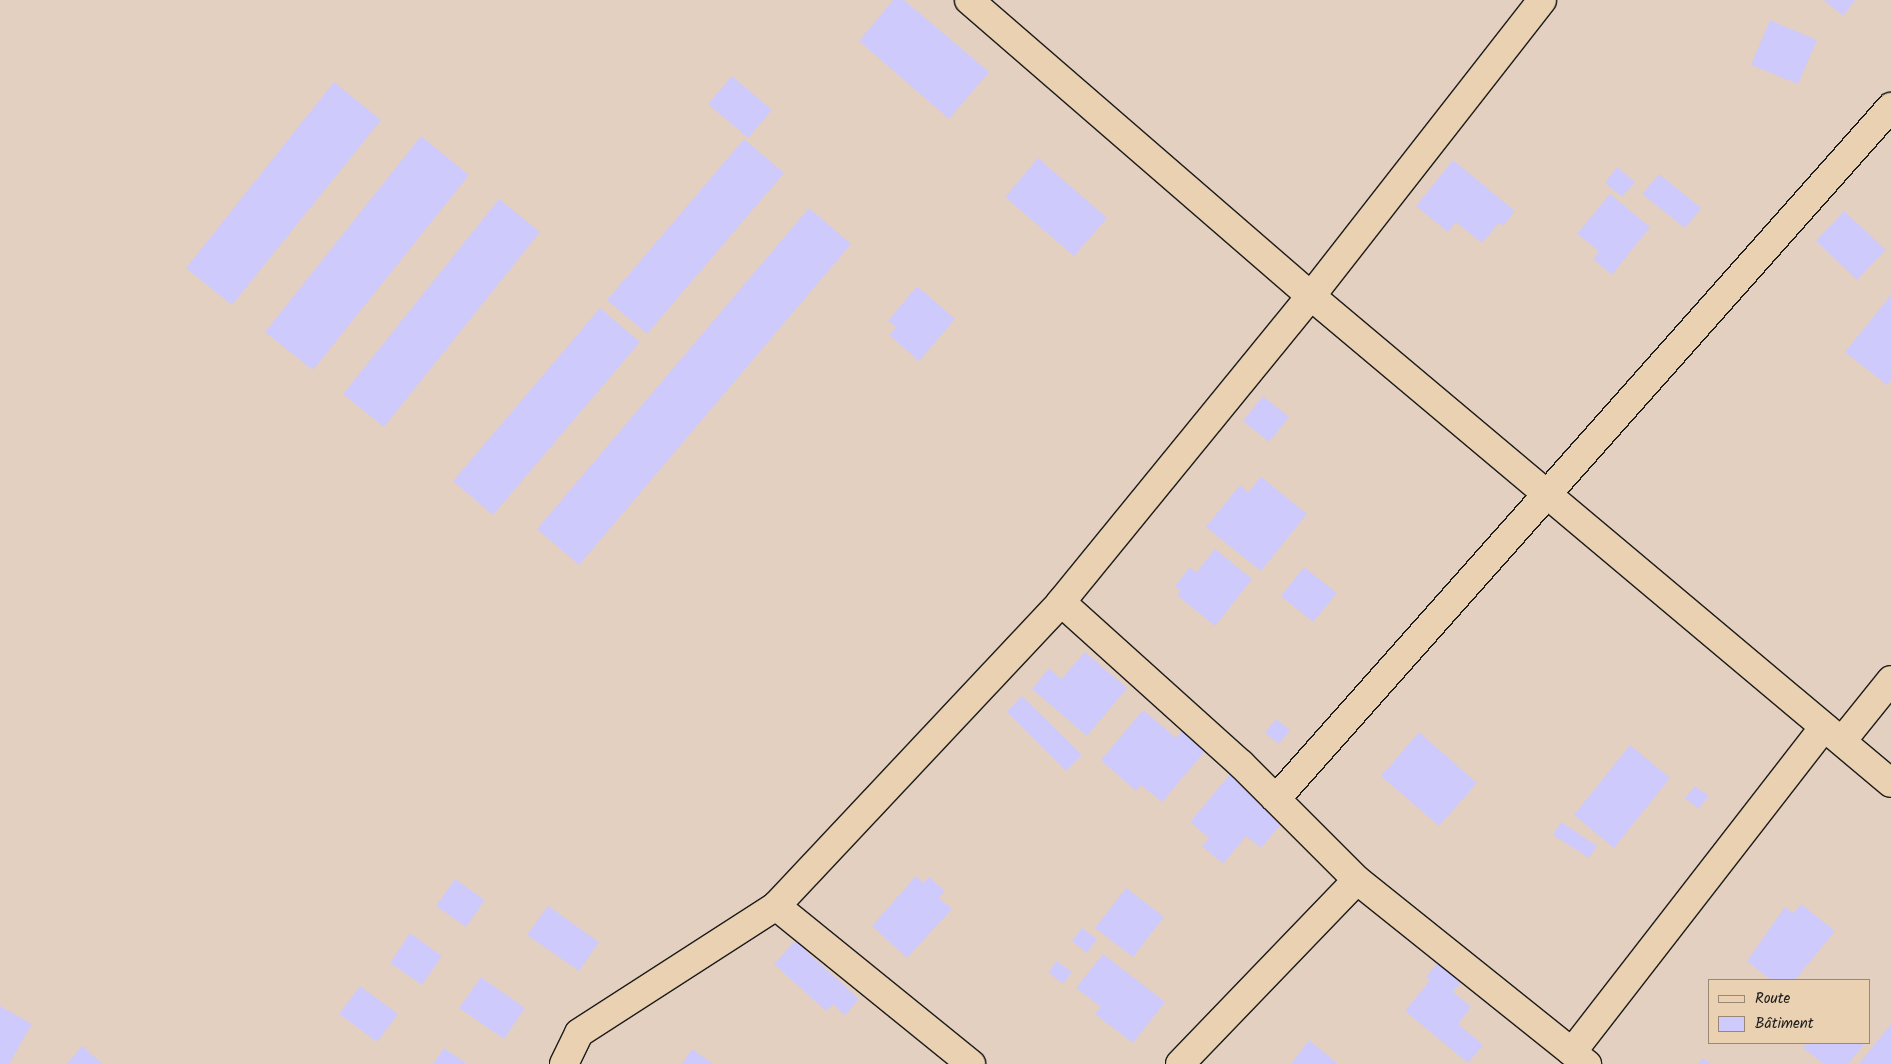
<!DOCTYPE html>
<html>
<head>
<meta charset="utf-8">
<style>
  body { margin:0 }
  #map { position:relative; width:1891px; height:1064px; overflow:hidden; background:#e4d0c0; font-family:Kalam,sans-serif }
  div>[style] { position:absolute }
  .building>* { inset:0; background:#cecafc }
  .roads { filter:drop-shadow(1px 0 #1c1c1c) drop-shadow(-1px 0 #1c1c1c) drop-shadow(0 1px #1c1c1c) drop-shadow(0 -1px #1c1c1c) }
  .minor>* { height:28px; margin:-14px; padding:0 14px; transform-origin:14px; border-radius:14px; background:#e9d1b1 }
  span { translate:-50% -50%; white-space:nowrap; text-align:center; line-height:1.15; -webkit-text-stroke:4.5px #e9d1b1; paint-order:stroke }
  .legend { position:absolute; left:1708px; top:979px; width:162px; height:65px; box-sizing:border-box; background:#e9d1b1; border:1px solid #978975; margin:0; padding:6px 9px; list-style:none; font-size:15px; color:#1c1c1c }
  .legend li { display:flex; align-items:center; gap:10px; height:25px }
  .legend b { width:25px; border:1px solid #978975 }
</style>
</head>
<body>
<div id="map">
  <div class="building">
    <div style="clip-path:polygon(893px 0,904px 0,989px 72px,949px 119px,859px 41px)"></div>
    <div style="clip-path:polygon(1824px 0,1855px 0,1843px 16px)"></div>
    <div style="clip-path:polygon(1770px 20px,1817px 40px,1798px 84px,1751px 65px)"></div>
    <div style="clip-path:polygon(732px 76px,772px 110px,748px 138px,708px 104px)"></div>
    <div style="clip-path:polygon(334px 82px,381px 120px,232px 305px,186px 268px)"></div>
    <div style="clip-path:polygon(421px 136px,469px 175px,313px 370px,265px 332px)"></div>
    <div style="clip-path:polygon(744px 139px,784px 173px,647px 334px,607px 300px)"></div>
    <div style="clip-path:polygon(1038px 158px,1107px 218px,1074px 256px,1005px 197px)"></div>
    <div style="clip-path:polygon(1453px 160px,1515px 211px,1503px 226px,1499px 223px,1482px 243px,1456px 222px,1448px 232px,1416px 206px)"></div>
    <div style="clip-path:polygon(1617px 167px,1635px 182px,1622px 197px,1605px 183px)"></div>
    <div style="clip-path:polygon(1659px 174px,1701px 208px,1685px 228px,1642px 194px)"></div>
    <div style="clip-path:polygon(1610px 194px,1650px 227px,1612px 275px,1593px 259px,1599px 251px,1577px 234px)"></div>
    <div style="clip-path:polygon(499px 199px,540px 232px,384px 427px,343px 394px)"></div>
    <div style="clip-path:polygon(809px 208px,851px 244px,579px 565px,537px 529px)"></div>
    <div style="clip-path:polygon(1844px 211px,1886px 250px,1857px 280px,1816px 241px)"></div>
    <div style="clip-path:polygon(917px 286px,955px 319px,919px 361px,889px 335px,896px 327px,888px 321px)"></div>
    <div style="clip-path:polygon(1891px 295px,1891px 380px,1887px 385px,1845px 352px)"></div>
    <div style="clip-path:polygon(600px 308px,640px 342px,493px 515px,453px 481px)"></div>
    <div style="clip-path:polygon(1263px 396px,1289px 417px,1269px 442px,1243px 421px)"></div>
    <div style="clip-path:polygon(1261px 477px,1307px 514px,1261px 571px,1206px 527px,1240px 485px,1248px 492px)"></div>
    <div style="clip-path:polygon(1215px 549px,1252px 579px,1215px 626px,1177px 595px,1181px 591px,1175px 586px,1190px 567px,1196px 573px)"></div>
    <div style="clip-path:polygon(1304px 567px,1337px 593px,1313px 622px,1281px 596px)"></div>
    <div style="clip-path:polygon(1085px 652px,1127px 688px,1087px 736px,1032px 689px,1049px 668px,1061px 679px)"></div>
    <div style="clip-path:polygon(1022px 696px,1082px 755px,1066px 771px,1007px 712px)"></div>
    <div style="clip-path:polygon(1143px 710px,1176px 738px,1183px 730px,1206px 750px,1162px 802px,1141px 785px,1136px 791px,1101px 760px)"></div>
    <div style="clip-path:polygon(1276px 719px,1290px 730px,1279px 744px,1265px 733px)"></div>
    <div style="clip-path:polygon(1419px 732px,1477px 783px,1439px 826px,1381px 776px)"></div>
    <div style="clip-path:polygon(1630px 745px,1670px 778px,1614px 848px,1574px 815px)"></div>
    <div style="clip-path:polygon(1231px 773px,1285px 819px,1261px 848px,1246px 836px,1223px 864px,1202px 846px,1209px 838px,1190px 822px)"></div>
    <div style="clip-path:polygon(1695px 786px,1709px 796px,1698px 809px,1685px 798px)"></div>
    <div style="clip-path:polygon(1561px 822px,1597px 846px,1589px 858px,1553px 835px)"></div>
    <div style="clip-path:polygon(916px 876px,923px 883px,929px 877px,945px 891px,939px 898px,952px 909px,907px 958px,872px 926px)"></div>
    <div style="clip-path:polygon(455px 879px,485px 900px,466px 927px,436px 906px)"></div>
    <div style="clip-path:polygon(1126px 888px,1164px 917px,1133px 957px,1095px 928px)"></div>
    <div style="clip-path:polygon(1801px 904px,1835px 931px,1795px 980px,1771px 980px,1747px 961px,1785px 907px,1793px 913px)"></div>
    <div style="clip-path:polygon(548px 906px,599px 942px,579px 971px,527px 935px)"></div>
    <div style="clip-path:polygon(1082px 928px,1097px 939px,1087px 953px,1072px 941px)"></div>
    <div style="clip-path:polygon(410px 933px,442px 956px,422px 985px,390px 963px)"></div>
    <div style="clip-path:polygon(795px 941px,859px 999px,845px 1015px,833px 1004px,826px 1011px,774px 964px)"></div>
    <div style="clip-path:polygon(1103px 954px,1165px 1002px,1133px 1043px,1095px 1014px,1101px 1007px,1076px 988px)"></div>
    <div style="clip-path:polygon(1440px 960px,1464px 979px,1453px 992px,1471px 1007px,1458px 1024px,1483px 1045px,1468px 1063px,1405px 1011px,1430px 980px,1426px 977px)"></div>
    <div style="clip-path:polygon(1057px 961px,1072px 972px,1063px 984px,1048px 972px)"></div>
    <div style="clip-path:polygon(481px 977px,525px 1008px,504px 1039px,459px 1008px)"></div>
    <div style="clip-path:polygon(360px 986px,398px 1014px,377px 1042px,339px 1014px)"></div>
    <div style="clip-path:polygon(0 1006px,32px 1024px,9px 1064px,0 1064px)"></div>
    <div style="clip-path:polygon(1891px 1024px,1891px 1064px,1859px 1064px)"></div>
    <div style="clip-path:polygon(1309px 1040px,1338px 1064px,1291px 1064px)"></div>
    <div style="clip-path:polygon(1807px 1043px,1865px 1043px,1848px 1064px,1824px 1064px,1803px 1048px)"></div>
    <div style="clip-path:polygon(82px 1046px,103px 1064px,67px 1064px)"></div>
    <div style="clip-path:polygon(444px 1048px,467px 1064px,433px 1064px)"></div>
    <div style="clip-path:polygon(692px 1049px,713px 1064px,682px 1064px)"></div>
    <div style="clip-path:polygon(1703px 1058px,1711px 1064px,1698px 1064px)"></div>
  </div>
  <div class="roads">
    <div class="minor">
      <div style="left:969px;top:0;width:452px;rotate:40.9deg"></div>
      <div style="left:1311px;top:296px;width:757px;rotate:40.02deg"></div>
      <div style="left:1061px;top:602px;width:242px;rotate:42deg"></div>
      <div style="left:1241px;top:764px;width:164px;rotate:45deg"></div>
      <div style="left:1357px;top:880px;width:295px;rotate:38.7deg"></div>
      <div style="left:1842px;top:741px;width:78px;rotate:-51.2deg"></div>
      <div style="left:1276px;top:799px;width:926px;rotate:-48.37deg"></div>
      <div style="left:776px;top:906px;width:251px;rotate:39deg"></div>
      <div style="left:1572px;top:1052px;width:411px;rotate:-52.2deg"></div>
      <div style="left:564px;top:1064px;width:34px;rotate:-64deg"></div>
      <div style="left:579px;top:1033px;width:234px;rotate:-32.8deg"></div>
      <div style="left:776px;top:906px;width:417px;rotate:-46.8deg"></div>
      <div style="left:1061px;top:602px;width:395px;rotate:-50.8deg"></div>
      <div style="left:1311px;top:296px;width:375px;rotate:-52deg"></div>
      <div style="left:1180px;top:1064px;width:255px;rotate:-46.1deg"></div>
    </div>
  </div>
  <ul class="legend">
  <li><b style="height:6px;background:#e9d1b1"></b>Route</li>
  <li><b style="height:14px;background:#cecafc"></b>Bâtiment</li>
  </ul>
</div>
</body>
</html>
